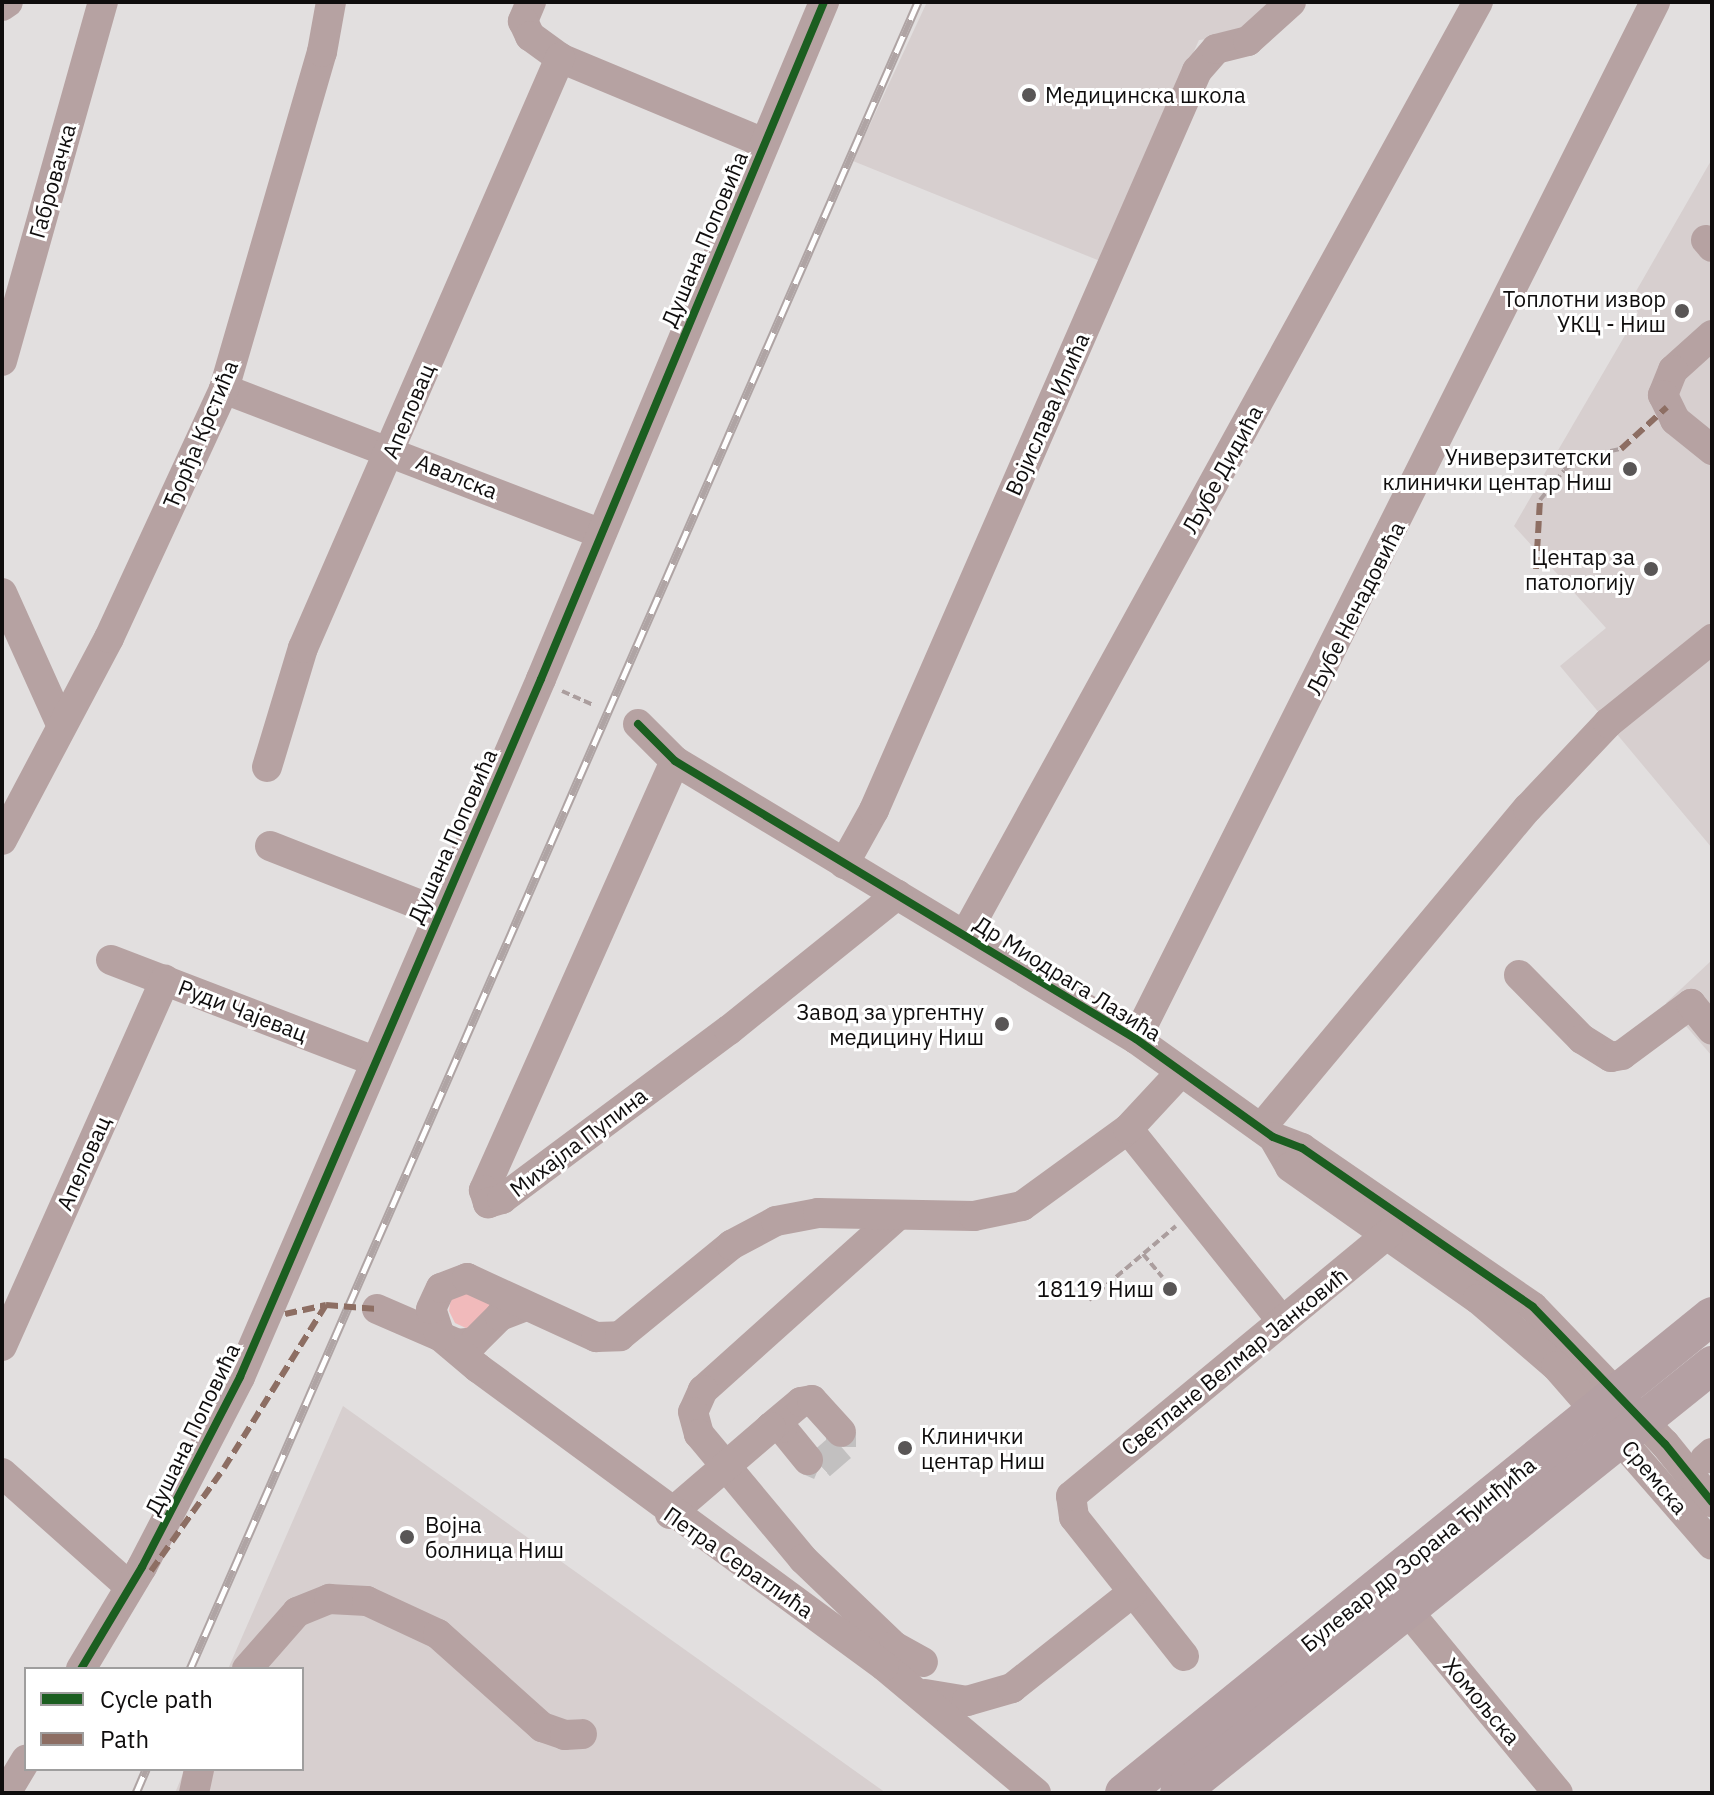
<!DOCTYPE html>
<html>
<head>
<meta charset="utf-8">
<style>
  body { margin:0 }
  #map { position:relative; width:1714px; height:1795px; overflow:hidden; background:#e2dfdf; font-family:"IBM Plex Sans",sans-serif }
  div>[style] { position:absolute }
  .built>* { inset:0; background:#d7cfcf }
  .green>* { inset:0; background:#f1babb }
  .minor-tunnel>* { height:30px; margin-top:-15px; transform-origin:0; background:repeating-linear-gradient(90deg,#c2c0c0 0 30px,transparent 0 45px) }
  .path>* { height:4px; margin-top:-2px; transform-origin:0; background:repeating-linear-gradient(90deg,#ab9e9e 0 8px,transparent 0 12px) }
  .minor>* { height:30px; margin:-15px; padding:0 15px; transform-origin:15px; border-radius:15px; background:#b6a2a2 }
  .major>* { height:38px; margin:-19px; padding:0 19px; transform-origin:19px; border-radius:19px; background:#b4a0a3 }
  .rail>* { height:9px; margin-top:-4.5px; transform-origin:0; background:repeating-linear-gradient(90deg,#fff 0 18px,#afa4a4 0 36px); box-sizing:border-box; border-block:2px solid #afa4a4 }
  .quiet>* { height:6px; margin-top:-3px; transform-origin:0; background:repeating-linear-gradient(90deg,#8d6e63 0 12px,transparent 0 18px) }
  .cycleway>* { height:8px; margin:-4px; padding:0 4px; transform-origin:4px; border-radius:4px; background:#1b5e20 }
  .dots>* { width:22px; height:22px; translate:-50% -50%; box-sizing:border-box; border:4px solid #fff; border-radius:50% }
  span { translate:-50% -50%; white-space:nowrap; text-align:center; line-height:1.15; -webkit-text-stroke:6px #fff; paint-order:stroke }
  .poi-label { font-size:22px; color:#0f0d0d }
  .left { translate:0 -50%; text-align:left }
  .right { translate:-100% -50%; text-align:right }
  .street-label { font-size:22px; color:#0f0d0d }
  .frame { position:absolute; inset:0; border:4px solid #0f0d0d; pointer-events:none }
  .legend { position:absolute; left:24px; top:1667px; width:280px; height:104px; box-sizing:border-box; background:#fff; border:2px solid #9f9e9e; margin:0; padding:10px 14px; list-style:none; font-size:24px; color:#0f0d0d }
  .legend li { display:flex; align-items:center; gap:16px; height:40px }
  .legend b { width:40px; border:2px solid #9f9e9e }
</style>
</head>
<body>
<div id="map">
  <div class="built">
    <div style="clip-path:polygon(927px 2px,1279px 2px,1241px 35px,1199px 40px,1100px 261px,853px 161px)"></div>
    <div style="clip-path:polygon(1712px 159px,1712px 848px,1560px 666px,1606px 628px,1514px 526px,1638px 313px,1631px 300px)"></div>
    <div style="clip-path:polygon(1712px 960px,1712px 1056px,1666px 1003px)"></div>
    <div style="clip-path:polygon(343px 1406px,886px 1793px,175px 1793px,185px 1769px,302px 1769px,302px 1669px,228px 1669px)"></div>
  </div>
  <div class="green">
    <div style="clip-path:polygon(461px 1289px,490px 1302px,491px 1309px,468px 1329px,455px 1323px,449px 1311px,451px 1298px)"></div>
  </div>
  <div class="minor-tunnel">
    <div style="left:808px;top:1460px;width:13px;rotate:23deg"></div>
    <div style="left:820px;top:1465px;width:28px;rotate:-41deg"></div>
    <div style="left:841px;top:1447px;width:15px;rotate:-90deg"></div>
  </div>
  <div class="path">
    <div style="left:1540px;top:500px;width:38px;rotate:-51deg"></div>
    <div style="left:1564px;top:470px;width:27px;rotate:-31deg"></div>
    <div style="left:1587px;top:456px;width:35px;rotate:-12deg"></div>
    <div style="left:562px;top:691px;width:34px;rotate:24deg"></div>
    <div style="left:1143px;top:1254px;width:30px;rotate:50deg"></div>
    <div style="left:1089px;top:1300px;width:114px;rotate:-40.4deg"></div>
  </div>
  <div class="minor">
    <div style="left:531px;top:2px;width:21px;rotate:113deg"></div>
    <div style="left:523px;top:21px;width:17px;rotate:65deg"></div>
    <div style="left:530px;top:36px;width:37px;rotate:36deg"></div>
    <div style="left:560px;top:58px;width:221px;rotate:22.6deg"></div>
    <div style="left:2px;top:6px;width:7px;rotate:-34deg"></div>
    <div style="left:1706px;top:240px;width:9px;rotate:49deg"></div>
    <div style="left:1712px;top:335px;width:52px;rotate:138.1deg"></div>
    <div style="left:1673px;top:370px;width:27px;rotate:112deg"></div>
    <div style="left:1663px;top:395px;width:28px;rotate:64deg"></div>
    <div style="left:1675px;top:420px;width:48px;rotate:39deg"></div>
    <div style="left:2px;top:361px;width:373px;rotate:-74.3deg"></div>
    <div style="left:224px;top:389px;width:402px;rotate:21deg"></div>
    <div style="left:2px;top:593px;width:141px;rotate:65.8deg"></div>
    <div style="left:638px;top:724px;width:52px;rotate:45deg"></div>
    <div style="left:675px;top:761px;width:538px;rotate:31.09deg"></div>
    <div style="left:1136px;top:1039px;width:168px;rotate:35.6deg"></div>
    <div style="left:1273px;top:1137px;width:31px;rotate:21deg"></div>
    <div style="left:1302px;top:1148px;width:280px;rotate:34.5deg"></div>
    <div style="left:1533px;top:1307px;width:190px;rotate:46.1deg"></div>
    <div style="left:1665px;top:1444px;width:75px;rotate:51deg"></div>
    <div style="left:675px;top:761px;width:470px;rotate:114deg"></div>
    <div style="left:484px;top:1190px;width:14px;rotate:73deg"></div>
    <div style="left:488px;top:1203px;width:15px;rotate:-16deg"></div>
    <div style="left:502px;top:1199px;width:283px;rotate:-36.7deg"></div>
    <div style="left:729px;top:1030px;width:216px;rotate:-38.8deg"></div>
    <div style="left:267px;top:767px;width:124px;rotate:-73.2deg"></div>
    <div style="left:303px;top:648px;width:644px;rotate:-66.46deg"></div>
    <div style="left:2px;top:840px;width:229px;rotate:-62.1deg"></div>
    <div style="left:109px;top:638px;width:274px;rotate:-65.2deg"></div>
    <div style="left:224px;top:389px;width:351px;rotate:-73.8deg"></div>
    <div style="left:322px;top:52px;width:51px;rotate:-79.8deg"></div>
    <div style="left:270px;top:846px;width:180px;rotate:21.4deg"></div>
    <div style="left:844px;top:864px;width:62px;rotate:-60.9deg"></div>
    <div style="left:874px;top:810px;width:807px;rotate:-66.39deg"></div>
    <div style="left:1197px;top:71px;width:29px;rotate:-49deg"></div>
    <div style="left:1216px;top:49px;width:33px;rotate:-14deg"></div>
    <div style="left:1248px;top:41px;width:58px;rotate:-42.2deg"></div>
    <div style="left:965px;top:935px;width:1065px;rotate:-61.2deg"></div>
    <div style="left:111px;top:960px;width:282px;rotate:21deg"></div>
    <div style="left:1519px;top:975px;width:90px;rotate:45.5deg"></div>
    <div style="left:1582px;top:1039px;width:34px;rotate:32deg"></div>
    <div style="left:1611px;top:1057px;width:11px;rotate:-10deg"></div>
    <div style="left:1622px;top:1055px;width:86px;rotate:-36.5deg"></div>
    <div style="left:1691px;top:1004px;width:33px;rotate:51deg"></div>
    <div style="left:1136px;top:1039px;width:1160px;rotate:-63.41deg"></div>
    <div style="left:1261px;top:1128px;width:417px;rotate:-50.2deg"></div>
    <div style="left:1528px;top:808px;width:117px;rotate:-46.7deg"></div>
    <div style="left:1608px;top:723px;width:134px;rotate:-38.9deg"></div>
    <div style="left:1128px;top:1129px;width:246px;rotate:51.3deg"></div>
    <div style="left:1273px;top:1137px;width:34px;rotate:60deg"></div>
    <div style="left:1290px;top:1167px;width:230px;rotate:35.1deg"></div>
    <div style="left:1478px;top:1299px;width:103px;rotate:40.7deg"></div>
    <div style="left:1556px;top:1366px;width:237px;rotate:48.9deg"></div>
    <div style="left:897px;top:1216px;width:261px;rotate:138.1deg"></div>
    <div style="left:703px;top:1390px;width:24px;rotate:114deg"></div>
    <div style="left:693px;top:1412px;width:23px;rotate:75deg"></div>
    <div style="left:699px;top:1434px;width:163px;rotate:50.2deg"></div>
    <div style="left:803px;top:1559px;width:126px;rotate:43.7deg"></div>
    <div style="left:894px;top:1646px;width:33px;rotate:29deg"></div>
    <div style="left:377px;top:1309px;width:88px;rotate:23.4deg"></div>
    <div style="left:458px;top:1344px;width:16px;rotate:-7deg"></div>
    <div style="left:474px;top:1342px;width:37px;rotate:-45deg"></div>
    <div style="left:500px;top:1316px;width:25px;rotate:-21deg"></div>
    <div style="left:2px;top:1346px;width:401px;rotate:-66deg"></div>
    <div style="left:1705px;top:1459px;width:9px;rotate:-41deg"></div>
    <div style="left:808px;top:1460px;width:41px;rotate:-129.1deg"></div>
    <div style="left:782px;top:1428px;width:11px;rotate:-175deg"></div>
    <div style="left:771px;top:1427px;width:39px;rotate:-40deg"></div>
    <div style="left:801px;top:1402px;width:11px;rotate:-10deg"></div>
    <div style="left:812px;top:1400px;width:43px;rotate:47.8deg"></div>
    <div style="left:2px;top:1473px;width:171px;rotate:41.7deg"></div>
    <div style="left:670px;top:1514px;width:133px;rotate:-40.7deg"></div>
    <div style="left:1407px;top:1610px;width:237px;rotate:50.5deg"></div>
    <div style="left:1184px;top:1656px;width:177px;rotate:-128.4deg"></div>
    <div style="left:1074px;top:1517px;width:21px;rotate:-98deg"></div>
    <div style="left:1071px;top:1496px;width:411px;rotate:-39.6deg"></div>
    <div style="left:81px;top:1669px;width:119px;rotate:-59.1deg"></div>
    <div style="left:142px;top:1567px;width:214px;rotate:-62.7deg"></div>
    <div style="left:240px;top:1377px;width:760px;rotate:-66.67deg"></div>
    <div style="left:541px;top:679px;width:734px;rotate:-67.31deg"></div>
    <div style="left:247px;top:1669px;width:76px;rotate:-48.7deg"></div>
    <div style="left:297px;top:1612px;width:35px;rotate:-22deg"></div>
    <div style="left:329px;top:1599px;width:38px;rotate:3deg"></div>
    <div style="left:367px;top:1601px;width:78px;rotate:24.9deg"></div>
    <div style="left:438px;top:1634px;width:140px;rotate:41.8deg"></div>
    <div style="left:542px;top:1727px;width:24px;rotate:19deg"></div>
    <div style="left:565px;top:1735px;width:17px;rotate:-3deg"></div>
    <div style="left:925px;top:1694px;width:43px;rotate:9.5deg"></div>
    <div style="left:967px;top:1701px;width:47px;rotate:-16.1deg"></div>
    <div style="left:1012px;top:1688px;width:153px;rotate:-38.4deg"></div>
    <div style="left:6px;top:1793px;width:39px;rotate:-59deg"></div>
    <div style="left:194px;top:1793px;width:25px;rotate:-78deg"></div>
    <div style="left:1036px;top:1793px;width:198px;rotate:-140.1deg"></div>
    <div style="left:884px;top:1666px;width:504px;rotate:-143.72deg"></div>
    <div style="left:478px;top:1368px;width:50px;rotate:-139.9deg"></div>
    <div style="left:440px;top:1336px;width:28px;rotate:-108deg"></div>
    <div style="left:431px;top:1309px;width:23px;rotate:-65deg"></div>
    <div style="left:441px;top:1288px;width:28px;rotate:-21deg"></div>
    <div style="left:467px;top:1278px;width:142px;rotate:24.6deg"></div>
    <div style="left:596px;top:1337px;width:24px;rotate:-2deg"></div>
    <div style="left:620px;top:1336px;width:144px;rotate:-39.3deg"></div>
    <div style="left:731px;top:1245px;width:51px;rotate:-28.1deg"></div>
    <div style="left:776px;top:1221px;width:43px;rotate:-10.8deg"></div>
    <div style="left:818px;top:1213px;width:156px;rotate:1.1deg"></div>
    <div style="left:974px;top:1216px;width:49px;rotate:-11.8deg"></div>
    <div style="left:1022px;top:1206px;width:131px;rotate:-36deg"></div>
    <div style="left:1128px;top:1129px;width:78px;rotate:-47.1deg"></div>
  </div>
  <div class="major">
    <div style="left:1124px;top:1793px;width:757px;rotate:-39.05deg"></div>
    <div style="left:1179px;top:1793px;width:684px;rotate:-38.76deg"></div>
  </div>
  <div class="rail">
    <div style="left:190px;top:1669px;width:1819px;rotate:-66.41deg"></div>
    <div style="left:136px;top:1793px;width:26px;rotate:-67deg"></div>
  </div>
  <div class="quiet">
    <div style="left:1621px;top:449px;width:62px;rotate:-42.4deg"></div>
    <div style="left:1536px;top:569px;width:69px;rotate:-86.7deg"></div>
    <div style="left:285px;top:1314px;width:42px;rotate:-12.4deg"></div>
    <div style="left:151px;top:1571px;width:126px;rotate:-54.7deg"></div>
    <div style="left:224px;top:1468px;width:192px;rotate:-58deg"></div>
    <div style="left:326px;top:1305px;width:51px;rotate:4.5deg"></div>
  </div>
  <div class="cycleway">
    <div style="left:638px;top:724px;width:52px;rotate:45deg"></div>
    <div style="left:675px;top:761px;width:538px;rotate:31.09deg"></div>
    <div style="left:1136px;top:1039px;width:168px;rotate:35.6deg"></div>
    <div style="left:1273px;top:1137px;width:31px;rotate:21deg"></div>
    <div style="left:1302px;top:1148px;width:280px;rotate:34.5deg"></div>
    <div style="left:1533px;top:1307px;width:190px;rotate:46.1deg"></div>
    <div style="left:1665px;top:1444px;width:75px;rotate:51deg"></div>
    <div style="left:81px;top:1669px;width:119px;rotate:-59.1deg"></div>
    <div style="left:142px;top:1567px;width:214px;rotate:-62.7deg"></div>
    <div style="left:240px;top:1377px;width:760px;rotate:-66.67deg"></div>
    <div style="left:541px;top:679px;width:734px;rotate:-67.31deg"></div>
  </div>
  <div class="dots">
    <div style="left:1029px;top:95px;background:#595656"></div>
    <div style="left:1682px;top:311px;background:#595656"></div>
    <div style="left:1630px;top:469px;background:#595656"></div>
    <div style="left:1651px;top:569px;background:#595656"></div>
    <div style="left:1002px;top:1024px;background:#595656"></div>
    <div style="left:1170px;top:1289px;background:#595656"></div>
    <div style="left:905px;top:1448px;background:#595656"></div>
    <div style="left:407px;top:1537px;background:#595656"></div>
  </div>
  <div class="poi-label">
    <span class="left" style="left:1045px;top:95px">Медицинска школа</span>
    <span class="right" style="left:1666px;top:311px">Топлотни извор<br>УКЦ - Ниш</span>
    <span class="right" style="left:1612px;top:469px">Универзитетски<br>клинички центар Ниш</span>
    <span class="right" style="left:1635px;top:569px">Центар за<br>патологију</span>
    <span class="right" style="left:984px;top:1024px">Завод за ургентну<br>медицину Ниш</span>
    <span class="right" style="left:1154px;top:1289px">18119 Ниш</span>
    <span class="left" style="left:921px;top:1448px">Клинички<br>центар Ниш</span>
    <span class="left" style="left:425px;top:1537px">Војна<br>болница Ниш</span>
  </div>
  <div class="street-label">
    <span style="left:52px;top:181px;rotate:-74deg">Габровачка</span>
    <span style="left:704px;top:239px;rotate:-67deg">Душана Поповића</span>
    <span style="left:408px;top:411px;rotate:-67deg">Апеловац</span>
    <span style="left:1047px;top:414px;rotate:-66deg">Војислава Илића</span>
    <span style="left:200px;top:434px;rotate:-67deg">Ђорђа Крстића</span>
    <span style="left:1222px;top:469px;rotate:-61deg">Љубе Дидића</span>
    <span style="left:457px;top:476px;rotate:22deg">Авалска</span>
    <span style="left:1355px;top:608px;rotate:-63deg">Љубе Ненадовића</span>
    <span style="left:452px;top:836px;rotate:-66deg">Душана Поповића</span>
    <span style="left:1068px;top:978px;rotate:32deg">Др Миодрага Лазића</span>
    <span style="left:243px;top:1010px;rotate:21deg">Руди Чајевац</span>
    <span style="left:578px;top:1142px;rotate:-37deg">Михајла Пупина</span>
    <span style="left:83px;top:1163px;rotate:-66deg">Апеловац</span>
    <span style="left:1234px;top:1361px;rotate:-39deg">Светлане Велмар Јанковић</span>
    <span style="left:192px;top:1429px;rotate:-64deg">Душана Поповића</span>
    <span style="left:1655px;top:1477px;rotate:50deg">Сремска</span>
    <span style="left:1418px;top:1554px;rotate:-39deg">Булевар др Зорана Ђинђића</span>
    <span style="left:739px;top:1562px;rotate:35deg">Петра Сератлића</span>
    <span style="left:1482px;top:1701px;rotate:50deg">Хомољска</span>
  </div>
  <div class="frame"></div>
  <ul class="legend">
  <li><b style="height:10px;background:#1b5e20"></b>Cycle path</li>
  <li><b style="height:10px;background:#8d6e63"></b>Path</li>
  </ul>
</div>
</body>
</html>
